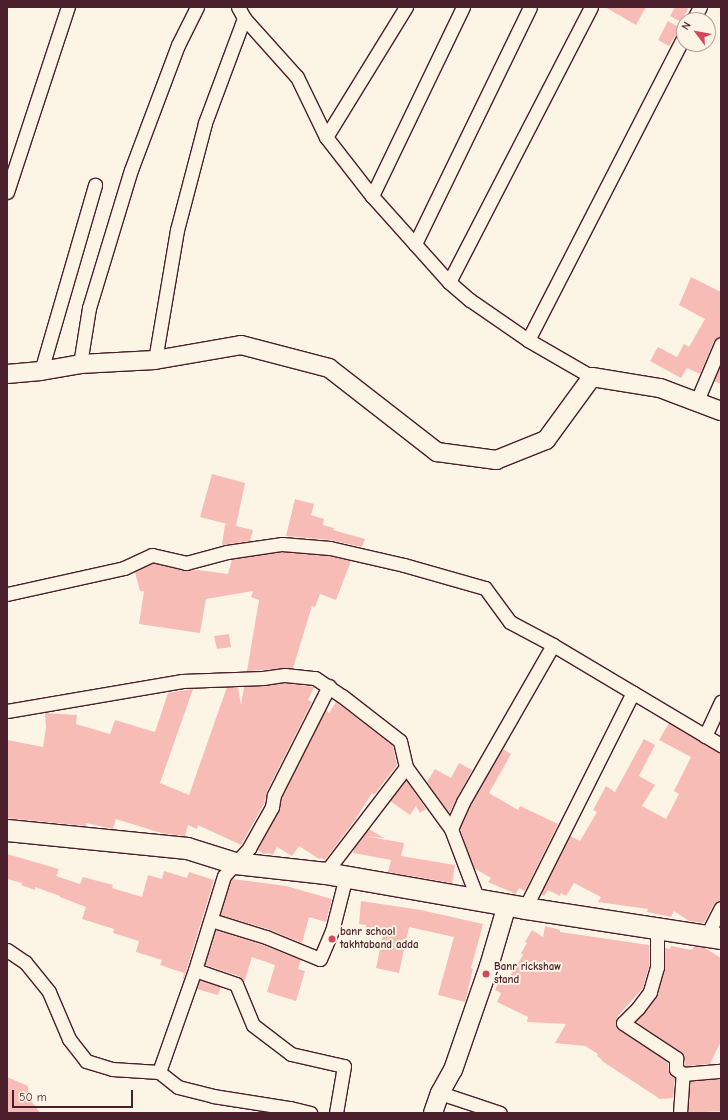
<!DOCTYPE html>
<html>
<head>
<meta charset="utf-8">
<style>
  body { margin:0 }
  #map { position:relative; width:728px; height:1120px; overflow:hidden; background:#fcf5e5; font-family:"Comic Neue",sans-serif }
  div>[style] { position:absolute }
  .building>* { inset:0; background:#f8bcb6 }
  .roads { filter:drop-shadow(1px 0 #4a1f2b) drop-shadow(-1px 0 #4a1f2b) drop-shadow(0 1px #4a1f2b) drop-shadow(0 -1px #4a1f2b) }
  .minor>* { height:13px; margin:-6.5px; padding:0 6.5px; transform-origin:6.5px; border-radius:6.5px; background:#fcf5e5 }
  .secondary>* { height:18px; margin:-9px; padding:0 9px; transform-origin:9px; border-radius:9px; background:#fcf5e5 }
  .primary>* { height:21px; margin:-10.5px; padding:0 10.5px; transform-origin:10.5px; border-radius:10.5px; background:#fcf5e5 }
  .dots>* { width:11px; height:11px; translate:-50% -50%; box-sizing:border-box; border:2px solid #fcf5e5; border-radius:50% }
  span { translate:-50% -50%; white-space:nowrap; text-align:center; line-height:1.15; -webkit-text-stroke:4px #fcf5e5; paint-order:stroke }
  .poi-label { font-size:11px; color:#4a1f2b; font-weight:700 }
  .left { translate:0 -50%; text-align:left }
  .frame { position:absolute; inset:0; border:8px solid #4a1f2b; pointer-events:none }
  .north { position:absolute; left:676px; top:12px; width:40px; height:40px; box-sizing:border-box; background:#fcf5e5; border:1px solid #b59f9b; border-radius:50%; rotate:302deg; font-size:11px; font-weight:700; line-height:16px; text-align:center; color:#4a1f2b }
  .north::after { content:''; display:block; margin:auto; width:14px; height:18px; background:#d1495b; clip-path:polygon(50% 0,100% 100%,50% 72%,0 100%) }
  .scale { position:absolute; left:12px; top:1090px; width:121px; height:18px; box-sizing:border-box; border:2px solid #4a1f2b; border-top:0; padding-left:5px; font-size:12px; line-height:14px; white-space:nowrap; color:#4a1f2b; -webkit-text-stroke:3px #fcf5e5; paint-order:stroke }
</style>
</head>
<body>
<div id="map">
  <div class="building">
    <div style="clip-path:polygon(605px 7px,646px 7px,636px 25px)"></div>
    <div style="clip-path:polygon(675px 7px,689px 7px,681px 22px,670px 16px)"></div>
    <div style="clip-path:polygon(668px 21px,680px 28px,669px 46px,658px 40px)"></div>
    <div style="clip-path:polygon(691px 277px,721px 292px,721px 336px,714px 341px,700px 374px,687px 368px,681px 378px,650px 361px,658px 347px,677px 357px,684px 344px,689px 347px,705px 319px,679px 305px)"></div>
    <div style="clip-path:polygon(721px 364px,721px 384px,714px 381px)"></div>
    <div style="clip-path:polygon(212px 474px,245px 483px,236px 526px,253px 530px,250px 541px,222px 545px,225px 524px,231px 525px,200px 517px)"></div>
    <div style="clip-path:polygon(295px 499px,314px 504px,311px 515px,324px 519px,323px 525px,334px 528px,333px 530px,365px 539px,362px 547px,331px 540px,286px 536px)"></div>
    <div style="clip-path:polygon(282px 552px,329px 556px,351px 561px,336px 600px,320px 594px,315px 607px,312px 606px,293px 668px,247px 671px,259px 600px,251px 597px,253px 591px,206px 599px,200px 633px,139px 624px,144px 591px,140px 591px,135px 572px,153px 563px,184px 571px,198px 570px,228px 574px,232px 559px)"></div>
    <div style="clip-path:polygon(229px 634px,231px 647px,217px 649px,214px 636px)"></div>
    <div style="clip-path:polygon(285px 683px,314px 687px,308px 700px,312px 702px,267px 791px,264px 804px,241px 845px,198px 825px,197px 829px,188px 825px,185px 836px,161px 833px,116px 819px,113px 829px,86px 823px,86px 826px,7px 818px,7px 740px,43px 747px,46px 727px,45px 713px,77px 715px,76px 724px,110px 734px,115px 720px,155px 732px,168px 693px,193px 689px,160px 783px,189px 795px,227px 687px,238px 687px,241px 705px,244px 687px)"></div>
    <div style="clip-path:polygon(336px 702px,393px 746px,397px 765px,374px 795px,372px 793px,355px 820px,325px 860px,321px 858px,319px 859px,299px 846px,292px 856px,277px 847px,273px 855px,268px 853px,264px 854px,257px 850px,279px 811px,282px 798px,326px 710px,329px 713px)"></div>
    <div style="clip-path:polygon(669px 723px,721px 753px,721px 900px,714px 904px,704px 923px,689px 921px,674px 911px,671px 917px,647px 912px,648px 909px,598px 902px,601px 897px,574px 883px,566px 896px,561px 893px,560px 896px,548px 890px,544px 896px,541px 894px,570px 836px,580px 841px,597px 812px,593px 810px,606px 786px,615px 792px,644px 739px,655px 745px,639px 776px,655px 785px,642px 806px,666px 819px,679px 794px,674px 791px,691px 757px,659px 740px)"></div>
    <div style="clip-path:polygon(503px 749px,511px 754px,489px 793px,518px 810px,520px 806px,558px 824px,525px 891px,519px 888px,516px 894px,488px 882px,491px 878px,474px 868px,460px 829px,470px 806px)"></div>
    <div style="clip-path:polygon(459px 763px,472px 770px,449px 813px,427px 782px,435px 769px,451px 778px)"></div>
    <div style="clip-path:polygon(406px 780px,426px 809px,420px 813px,416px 806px,410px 815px,390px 801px)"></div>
    <div style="clip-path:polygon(369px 829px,384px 838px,365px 836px,404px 843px,401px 856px,455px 865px,452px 883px,388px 872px,391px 860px,354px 853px,353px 854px,354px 849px)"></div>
    <div style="clip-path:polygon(7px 854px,59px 869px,56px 876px,80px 884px,83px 877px,113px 885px,112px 888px,142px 897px,148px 875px,162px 879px,164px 871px,187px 878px,189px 872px,214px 880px,182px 984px,184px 973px,160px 965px,162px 960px,136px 952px,139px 941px,113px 933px,114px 929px,82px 919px,86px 907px,60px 897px,60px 896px,35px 887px,35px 890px,21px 885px,22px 883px,7px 879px)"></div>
    <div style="clip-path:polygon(232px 879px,286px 886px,332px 899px,326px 922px,309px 917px,302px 943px,268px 929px,220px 915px)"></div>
    <div style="clip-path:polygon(361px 901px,421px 910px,483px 924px,471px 968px,473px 969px,465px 1002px,438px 995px,454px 937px,409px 927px,399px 973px,376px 968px,383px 935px,365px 933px,366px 925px,359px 924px)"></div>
    <div style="clip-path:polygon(545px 926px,560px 930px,560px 932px,649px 945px,649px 966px,643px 988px,617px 1017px,616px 1026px,619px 1030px,668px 1062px,669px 1072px,675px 1078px,673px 1098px,660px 1099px,602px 1061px,602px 1060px,597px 1056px,598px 1054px,585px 1046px,555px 1043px,566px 1024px,527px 1022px,528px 1017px,497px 1002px,501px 993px,495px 990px,501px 976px,508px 979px,523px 955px,521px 953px,527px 943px,525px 942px,532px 930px,543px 937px)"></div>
    <div style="clip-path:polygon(216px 930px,263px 945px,301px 960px,298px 969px,305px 971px,296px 1001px,267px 992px,275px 965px,252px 957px,244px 983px,239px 976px,205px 965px)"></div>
    <div style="clip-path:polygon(671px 946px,692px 950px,694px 946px,705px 948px,721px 958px,721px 1041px,710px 1064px,685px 1066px,683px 1055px,681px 1052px,636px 1022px,658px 994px,665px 969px,665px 948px,670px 949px)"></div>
    <div style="clip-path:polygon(200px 980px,221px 987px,218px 995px,197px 989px)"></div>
    <div style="clip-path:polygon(7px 1077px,28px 1086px,29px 1098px,40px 1113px,7px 1113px)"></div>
    <div style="clip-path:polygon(721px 1079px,721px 1111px,688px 1113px,690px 1081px)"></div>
  </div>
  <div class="roads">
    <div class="minor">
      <div style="left:238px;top:7px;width:13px;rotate:61deg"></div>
      <div style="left:244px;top:18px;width:79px;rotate:48.1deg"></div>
      <div style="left:297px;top:77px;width:67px;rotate:64.2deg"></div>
      <div style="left:326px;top:137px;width:75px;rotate:52.1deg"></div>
      <div style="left:372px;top:196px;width:115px;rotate:48.2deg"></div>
      <div style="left:449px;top:282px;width:28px;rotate:41deg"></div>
      <div style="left:470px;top:300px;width:70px;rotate:34.6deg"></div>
      <div style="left:528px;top:340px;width:74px;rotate:30deg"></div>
      <div style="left:693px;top:20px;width:15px;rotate:-62deg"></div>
      <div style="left:326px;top:137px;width:153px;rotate:-58.4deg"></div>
      <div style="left:7px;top:192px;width:195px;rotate:-71.8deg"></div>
      <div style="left:372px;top:196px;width:210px;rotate:-64.3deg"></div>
      <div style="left:415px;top:244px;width:263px;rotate:-64.1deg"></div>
      <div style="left:449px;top:282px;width:309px;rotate:-62.7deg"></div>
      <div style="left:528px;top:340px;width:342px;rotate:-62.8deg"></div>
      <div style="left:155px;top:360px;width:132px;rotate:-80.4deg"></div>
      <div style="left:177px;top:230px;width:111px;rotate:-75.3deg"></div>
      <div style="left:205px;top:123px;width:112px;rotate:-69.6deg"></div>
      <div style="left:80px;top:364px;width:57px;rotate:-80.9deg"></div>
      <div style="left:89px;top:308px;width:144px;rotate:-73.1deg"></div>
      <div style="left:131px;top:170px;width:134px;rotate:-69.4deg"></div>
      <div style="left:178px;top:45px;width:42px;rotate:-63.4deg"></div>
      <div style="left:41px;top:371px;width:194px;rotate:-73.8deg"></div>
      <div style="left:696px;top:403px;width:64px;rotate:-67deg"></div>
      <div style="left:7px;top:594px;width:120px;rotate:-12.5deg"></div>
      <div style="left:124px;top:568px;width:31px;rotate:-25deg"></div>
      <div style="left:152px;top:555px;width:35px;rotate:13deg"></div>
      <div style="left:186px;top:563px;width:42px;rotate:-15deg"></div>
      <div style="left:227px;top:552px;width:56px;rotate:-8.3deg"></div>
      <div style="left:282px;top:544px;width:48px;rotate:4.8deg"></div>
      <div style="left:330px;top:548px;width:76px;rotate:12.9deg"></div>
      <div style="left:404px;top:565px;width:84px;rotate:15.9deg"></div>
      <div style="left:485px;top:588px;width:42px;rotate:53.7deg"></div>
      <div style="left:510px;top:622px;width:49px;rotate:28.1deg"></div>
      <div style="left:553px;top:645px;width:196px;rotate:30.8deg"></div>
      <div style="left:7px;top:711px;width:178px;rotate:-9.7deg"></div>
      <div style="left:182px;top:681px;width:81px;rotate:-2.1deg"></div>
      <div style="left:263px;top:678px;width:22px;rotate:-8deg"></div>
      <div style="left:285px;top:675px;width:30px;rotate:6deg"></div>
      <div style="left:315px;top:678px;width:32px;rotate:34deg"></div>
      <div style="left:342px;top:696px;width:73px;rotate:37.8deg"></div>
      <div style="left:400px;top:741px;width:27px;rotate:77deg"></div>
      <div style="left:406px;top:767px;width:77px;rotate:54deg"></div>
      <div style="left:451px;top:829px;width:76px;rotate:69.2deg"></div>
      <div style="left:705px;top:736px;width:38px;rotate:-65deg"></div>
      <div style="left:451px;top:829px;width:30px;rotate:-66deg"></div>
      <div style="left:463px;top:802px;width:181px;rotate:-60.2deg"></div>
      <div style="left:325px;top:873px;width:133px;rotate:-52.6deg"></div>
      <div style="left:525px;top:908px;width:241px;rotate:-63.4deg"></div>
      <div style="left:211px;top:920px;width:58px;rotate:17.2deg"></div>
      <div style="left:266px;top:937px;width:58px;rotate:22.2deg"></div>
      <div style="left:320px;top:959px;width:30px;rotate:-67deg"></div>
      <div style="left:332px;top:931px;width:57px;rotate:-75.7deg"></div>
      <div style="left:657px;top:929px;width:38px;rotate:90deg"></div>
      <div style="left:657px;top:967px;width:26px;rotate:106deg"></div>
      <div style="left:650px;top:992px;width:20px;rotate:127deg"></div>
      <div style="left:638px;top:1008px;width:21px;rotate:135deg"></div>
      <div style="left:623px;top:1023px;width:64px;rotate:33.4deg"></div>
      <div style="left:676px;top:1058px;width:11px;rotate:90deg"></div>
      <div style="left:676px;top:1069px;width:9px;rotate:36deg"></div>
      <div style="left:683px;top:1074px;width:38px;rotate:-5deg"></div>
      <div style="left:707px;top:935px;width:30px;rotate:-63deg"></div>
      <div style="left:7px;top:950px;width:22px;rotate:34deg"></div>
      <div style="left:25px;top:962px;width:38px;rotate:51deg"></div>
      <div style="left:49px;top:992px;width:51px;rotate:66.9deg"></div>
      <div style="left:69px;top:1039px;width:28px;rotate:52deg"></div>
      <div style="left:86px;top:1061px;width:27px;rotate:17deg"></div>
      <div style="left:112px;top:1069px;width:47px;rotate:3.7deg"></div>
      <div style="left:159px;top:1072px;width:24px;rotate:38deg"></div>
      <div style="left:178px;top:1087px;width:36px;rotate:14deg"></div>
      <div style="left:213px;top:1096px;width:78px;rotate:8.9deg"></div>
      <div style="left:290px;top:1108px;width:21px;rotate:14deg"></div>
      <div style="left:195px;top:970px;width:43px;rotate:18.9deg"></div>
      <div style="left:236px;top:984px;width:44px;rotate:67.5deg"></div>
      <div style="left:253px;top:1025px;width:48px;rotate:37.3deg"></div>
      <div style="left:291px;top:1054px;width:54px;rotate:12.8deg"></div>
      <div style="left:344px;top:1066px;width:48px;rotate:99.7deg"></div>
      <div style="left:159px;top:1072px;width:108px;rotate:-70.6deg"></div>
      <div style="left:195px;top:970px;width:98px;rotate:-72.9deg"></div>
      <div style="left:224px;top:876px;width:38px;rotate:-48deg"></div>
      <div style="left:249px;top:848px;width:47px;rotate:-60.7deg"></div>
      <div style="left:272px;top:807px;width:12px;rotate:-81deg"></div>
      <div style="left:274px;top:795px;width:122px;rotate:-63.2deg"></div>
      <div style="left:440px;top:1093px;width:63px;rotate:18.4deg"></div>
      <div style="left:680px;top:1113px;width:39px;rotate:-86deg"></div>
    </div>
    <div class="secondary">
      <div style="left:7px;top:374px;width:34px;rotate:-5deg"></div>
      <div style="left:41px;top:371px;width:40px;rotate:-10deg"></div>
      <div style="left:80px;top:364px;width:75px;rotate:-3.1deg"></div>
      <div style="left:155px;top:360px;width:87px;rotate:-9.9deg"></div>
      <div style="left:241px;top:345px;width:91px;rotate:14.6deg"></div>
      <div style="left:329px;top:368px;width:137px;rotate:37.9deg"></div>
      <div style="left:437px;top:452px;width:60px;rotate:7.7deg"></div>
      <div style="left:496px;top:460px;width:54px;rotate:-21.8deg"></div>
      <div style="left:546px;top:440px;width:78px;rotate:-53.9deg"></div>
      <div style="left:592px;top:377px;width:69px;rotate:9.2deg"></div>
      <div style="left:660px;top:388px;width:65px;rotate:20.7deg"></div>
      <div style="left:433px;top:1113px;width:21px;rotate:-71deg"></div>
      <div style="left:440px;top:1093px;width:26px;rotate:-61deg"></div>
      <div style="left:453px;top:1070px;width:110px;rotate:-70.9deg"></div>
      <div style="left:489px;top:966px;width:64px;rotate:-73.6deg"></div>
    </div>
    <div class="primary">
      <div style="left:7px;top:830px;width:181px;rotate:5.7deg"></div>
      <div style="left:187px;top:848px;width:50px;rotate:17.4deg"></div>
      <div style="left:235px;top:863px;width:91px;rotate:6.3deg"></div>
      <div style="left:325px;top:873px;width:203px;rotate:9.9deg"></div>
      <div style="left:525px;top:908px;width:198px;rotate:8.7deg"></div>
    </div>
  </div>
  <div class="dots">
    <div style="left:332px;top:939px;background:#d1495b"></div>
    <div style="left:486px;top:974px;background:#d1495b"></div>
  </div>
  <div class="poi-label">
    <span class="left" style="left:340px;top:939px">banr school<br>takhtaband adda</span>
    <span class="left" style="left:494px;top:974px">Banr rickshaw<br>stand</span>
  </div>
  <div class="frame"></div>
  <div class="north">N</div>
  <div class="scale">50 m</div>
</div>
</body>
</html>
